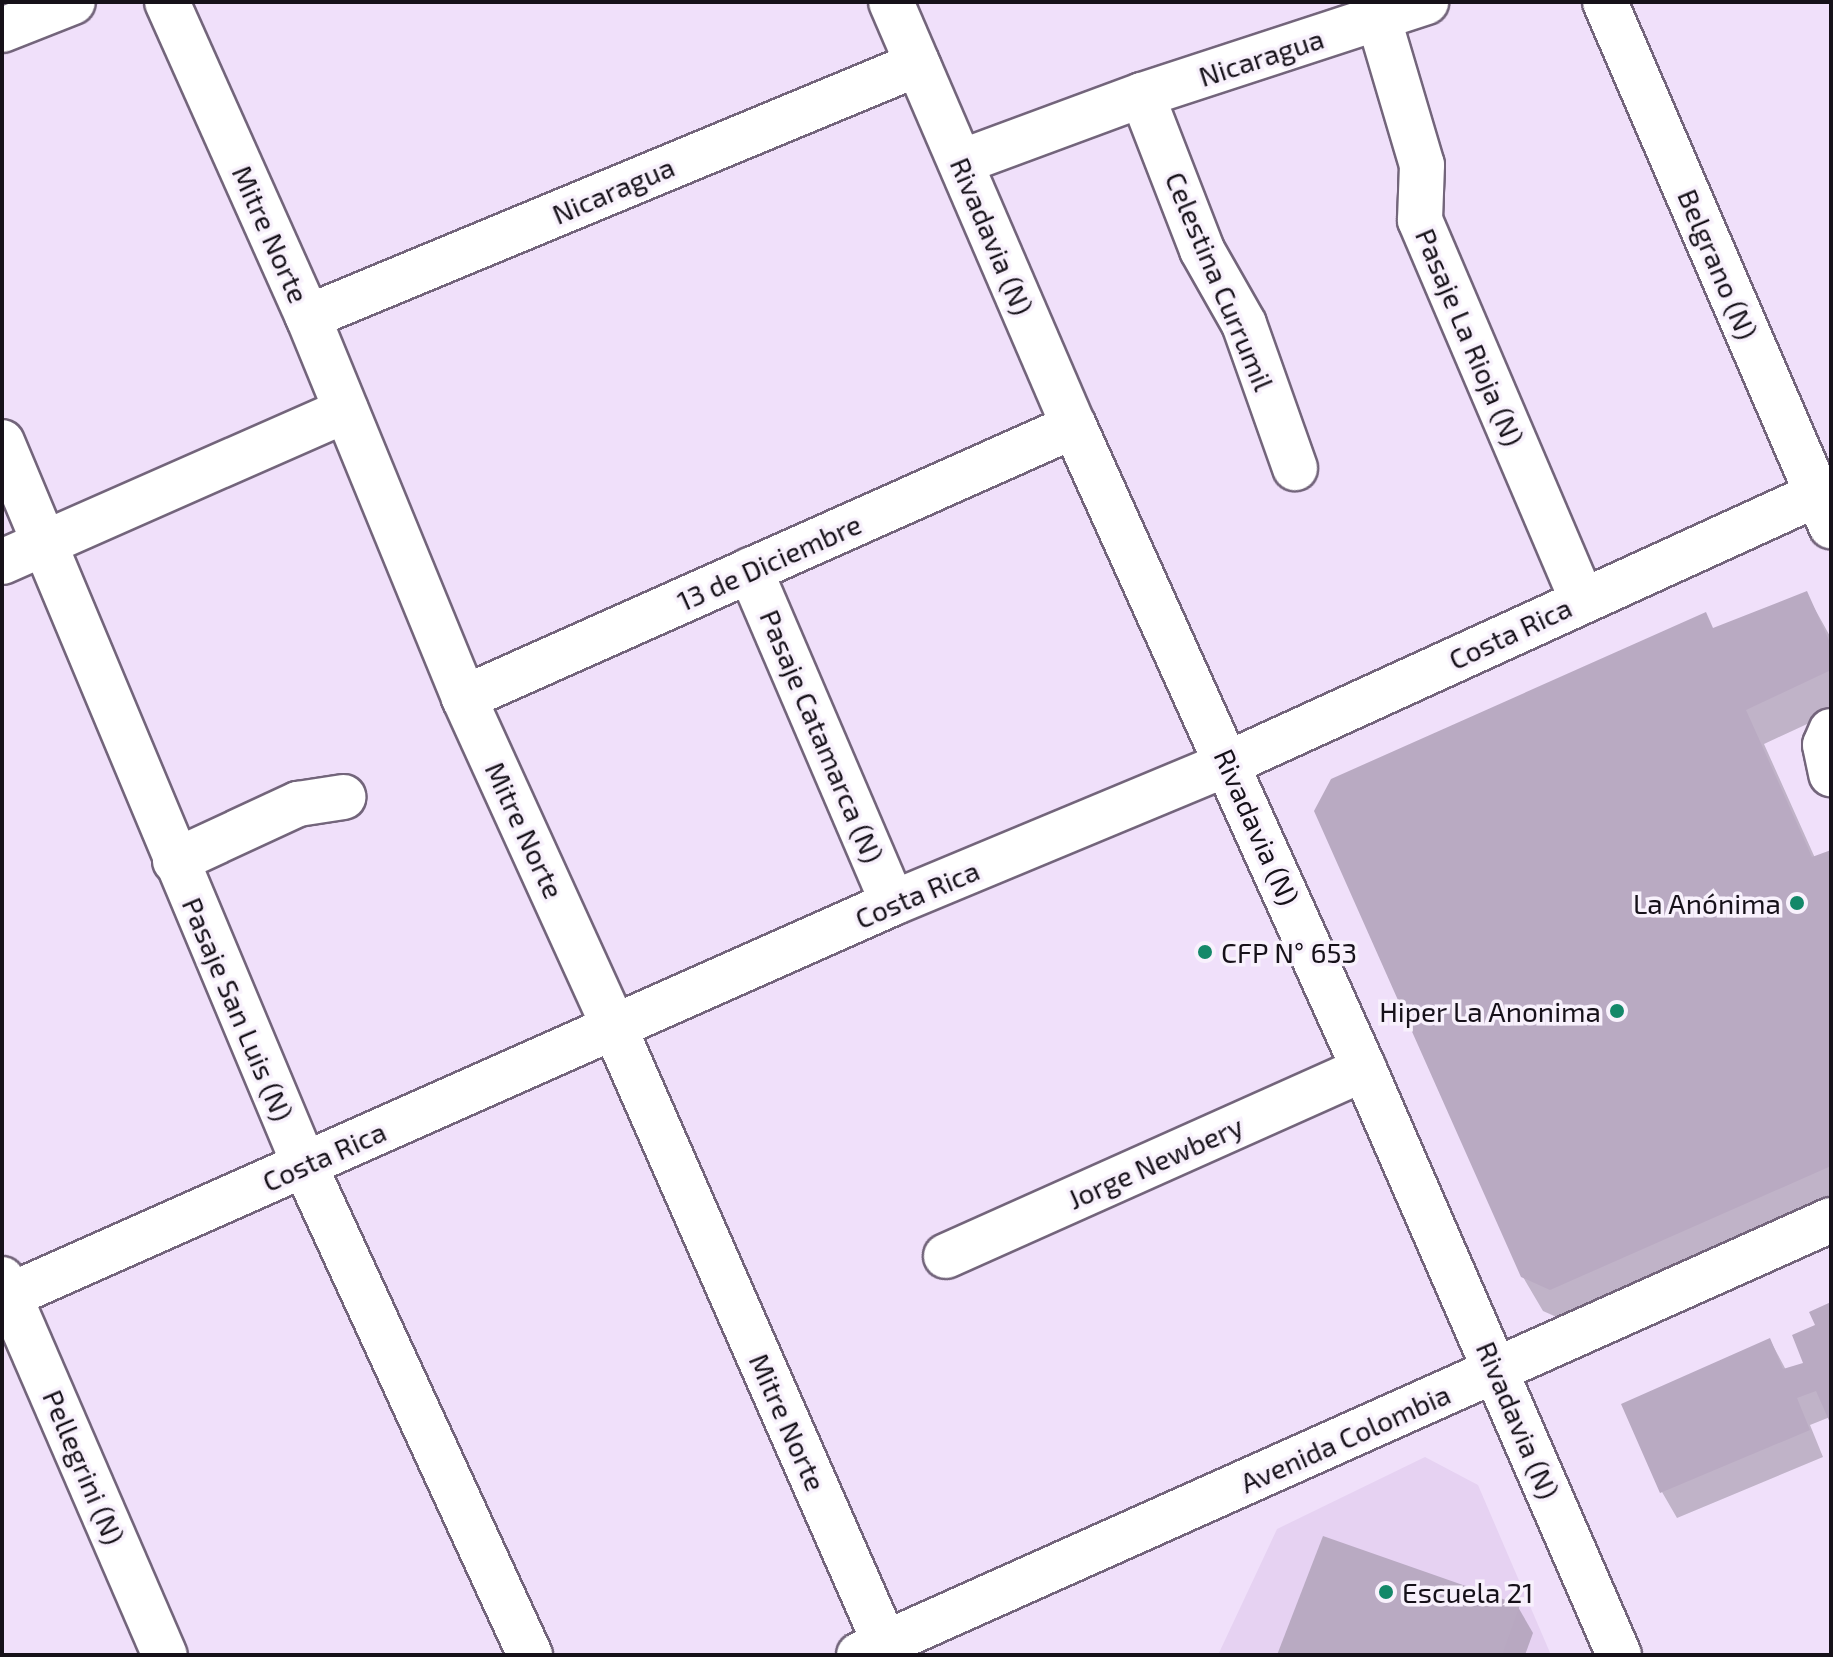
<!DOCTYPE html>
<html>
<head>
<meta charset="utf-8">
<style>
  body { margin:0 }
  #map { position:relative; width:1833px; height:1657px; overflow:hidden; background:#f0e0fa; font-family:"Exo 2",sans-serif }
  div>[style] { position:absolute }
  .built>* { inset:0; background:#e6d2f2 }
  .shadow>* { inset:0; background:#0003 }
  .building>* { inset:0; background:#b9aac2 }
  .roads { filter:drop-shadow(2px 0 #73657b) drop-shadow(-2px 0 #73657b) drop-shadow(0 2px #73657b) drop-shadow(0 -2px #73657b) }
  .minor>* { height:44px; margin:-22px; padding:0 22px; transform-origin:22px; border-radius:22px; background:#fff }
  .dots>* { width:22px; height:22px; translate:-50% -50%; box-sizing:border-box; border:4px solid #f8f1fc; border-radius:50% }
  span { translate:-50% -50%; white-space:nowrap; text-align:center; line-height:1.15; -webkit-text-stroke:7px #f8f1fc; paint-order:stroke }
  .street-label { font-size:28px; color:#161119 }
  .poi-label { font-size:28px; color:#161119 }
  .right { translate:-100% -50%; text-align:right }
  .left { translate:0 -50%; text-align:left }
  .frame { position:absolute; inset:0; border:4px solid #161119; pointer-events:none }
</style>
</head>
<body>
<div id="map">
  <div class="built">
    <div style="clip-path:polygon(1425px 1457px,1478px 1485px,1551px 1655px,1218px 1655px,1277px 1529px)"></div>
  </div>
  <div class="shadow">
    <div style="clip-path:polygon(1806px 593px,1831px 638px,1831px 713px,1764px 744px,1815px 858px,1831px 852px,1831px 1208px,1570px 1323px,1543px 1311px,1523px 1277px,1714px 630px)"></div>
    <div style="clip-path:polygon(1831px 1304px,1831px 1420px,1830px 1417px,1810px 1425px,1823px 1457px,1677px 1518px,1662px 1492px,1770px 1340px,1786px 1370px,1806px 1364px,1817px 1326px)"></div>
    <div style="clip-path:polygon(1518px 1607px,1533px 1633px,1525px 1655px,1280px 1655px)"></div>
  </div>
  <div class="building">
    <div style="clip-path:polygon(1807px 591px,1831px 645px,1831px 670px,1746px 710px,1812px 857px,1831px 850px,1831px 1166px,1550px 1290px,1521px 1277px,1314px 811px,1331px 779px,1706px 612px,1713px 628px)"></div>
    <div style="clip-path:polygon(1831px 1302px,1831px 1425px,1816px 1391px,1797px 1398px,1810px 1430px,1660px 1493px,1621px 1404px,1770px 1338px,1783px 1369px,1803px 1363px,1792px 1335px,1815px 1325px,1809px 1312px)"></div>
    <div style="clip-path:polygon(1323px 1536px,1520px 1605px,1502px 1655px,1277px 1655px)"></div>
  </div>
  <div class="roads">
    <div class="minor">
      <div style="left:167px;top:2px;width:345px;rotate:65.9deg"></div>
      <div style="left:308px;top:317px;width:412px;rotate:67.7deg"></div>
      <div style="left:464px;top:698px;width:364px;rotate:65.5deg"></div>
      <div style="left:615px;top:1029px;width:684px;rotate:66.28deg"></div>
      <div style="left:891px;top:2px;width:462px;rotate:66.7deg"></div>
      <div style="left:1074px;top:426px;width:705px;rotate:65.72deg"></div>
      <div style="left:1364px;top:1069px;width:639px;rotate:66.48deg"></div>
      <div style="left:1605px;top:2px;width:571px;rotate:66.67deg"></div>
      <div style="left:1379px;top:20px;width:151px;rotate:73.5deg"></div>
      <div style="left:1422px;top:165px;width:55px;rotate:92.1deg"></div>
      <div style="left:1420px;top:220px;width:412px;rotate:66.9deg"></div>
      <div style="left:2px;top:30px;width:76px;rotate:-21.5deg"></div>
      <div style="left:1142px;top:95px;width:166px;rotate:68.8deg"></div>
      <div style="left:1202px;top:250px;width:85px;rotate:60.4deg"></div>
      <div style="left:1244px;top:324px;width:153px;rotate:70.5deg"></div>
      <div style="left:961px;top:162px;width:193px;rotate:-20.3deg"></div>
      <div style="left:1142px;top:95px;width:299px;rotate:-18.1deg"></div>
      <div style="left:308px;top:317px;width:660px;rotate:-22.53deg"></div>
      <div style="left:2px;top:442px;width:783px;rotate:67.3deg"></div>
      <div style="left:304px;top:1164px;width:541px;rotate:65.28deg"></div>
      <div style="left:2px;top:562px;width:376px;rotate:-23.8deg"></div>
      <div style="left:750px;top:570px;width:362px;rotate:66.8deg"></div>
      <div style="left:464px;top:698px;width:668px;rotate:-24.03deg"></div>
      <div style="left:1831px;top:731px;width:15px;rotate:113deg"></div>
      <div style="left:1825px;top:745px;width:30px;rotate:78deg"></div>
      <div style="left:175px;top:861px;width:136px;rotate:-24.9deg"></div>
      <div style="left:298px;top:804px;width:46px;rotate:-8.8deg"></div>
      <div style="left:946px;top:1256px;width:458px;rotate:-24.1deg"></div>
      <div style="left:2px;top:1279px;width:410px;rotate:66.6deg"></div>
      <div style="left:2px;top:1299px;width:975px;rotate:-23.96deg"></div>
      <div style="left:893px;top:903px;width:364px;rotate:-22.6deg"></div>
      <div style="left:1229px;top:763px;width:662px;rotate:-24.55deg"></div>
      <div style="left:859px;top:1655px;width:1065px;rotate:-24.11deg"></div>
    </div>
  </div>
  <div class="dots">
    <div style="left:1797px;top:903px;background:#148869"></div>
    <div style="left:1205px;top:952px;background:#148869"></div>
    <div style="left:1617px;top:1011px;background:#148869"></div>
    <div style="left:1386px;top:1592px;background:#148869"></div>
  </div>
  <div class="street-label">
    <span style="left:1261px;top:57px;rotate:-18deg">Nicaragua</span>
    <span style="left:613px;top:190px;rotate:-23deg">Nicaragua</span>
    <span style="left:271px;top:234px;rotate:66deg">Mitre Norte</span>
    <span style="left:992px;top:236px;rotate:67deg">Rivadavia (N)</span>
    <span style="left:1718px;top:264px;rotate:67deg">Belgrano (N)</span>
    <span style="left:1220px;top:281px;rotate:67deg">Celestina Currumil</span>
    <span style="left:1470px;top:337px;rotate:67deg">Pasaje La Rioja (N)</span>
    <span style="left:769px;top:562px;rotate:-24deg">13 de Diciembre</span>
    <span style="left:1510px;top:633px;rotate:-25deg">Costa Rica</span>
    <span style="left:822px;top:736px;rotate:67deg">Pasaje Catamarca (N)</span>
    <span style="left:1257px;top:827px;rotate:66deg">Rivadavia (N)</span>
    <span style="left:525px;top:830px;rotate:65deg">Mitre Norte</span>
    <span style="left:917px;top:894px;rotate:-23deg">Costa Rica</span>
    <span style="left:238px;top:1009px;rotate:67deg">Pasaje San Luis (N)</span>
    <span style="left:324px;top:1156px;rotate:-24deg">Costa Rica</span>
    <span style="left:1155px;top:1162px;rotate:-24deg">Jorge Newbery</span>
    <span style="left:1518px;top:1420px;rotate:67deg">Rivadavia (N)</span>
    <span style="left:788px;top:1422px;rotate:66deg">Mitre Norte</span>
    <span style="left:1345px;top:1438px;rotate:-24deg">Avenida Colombia</span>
    <span style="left:84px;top:1467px;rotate:67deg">Pellegrini (N)</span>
  </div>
  <div class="poi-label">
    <span class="right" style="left:1781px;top:903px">La Anónima</span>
    <span class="left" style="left:1221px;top:952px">CFP N° 653</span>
    <span class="right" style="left:1601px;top:1011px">Hiper La Anonima</span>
    <span class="left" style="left:1402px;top:1592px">Escuela 21</span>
  </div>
  <div class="frame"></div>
</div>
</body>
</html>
